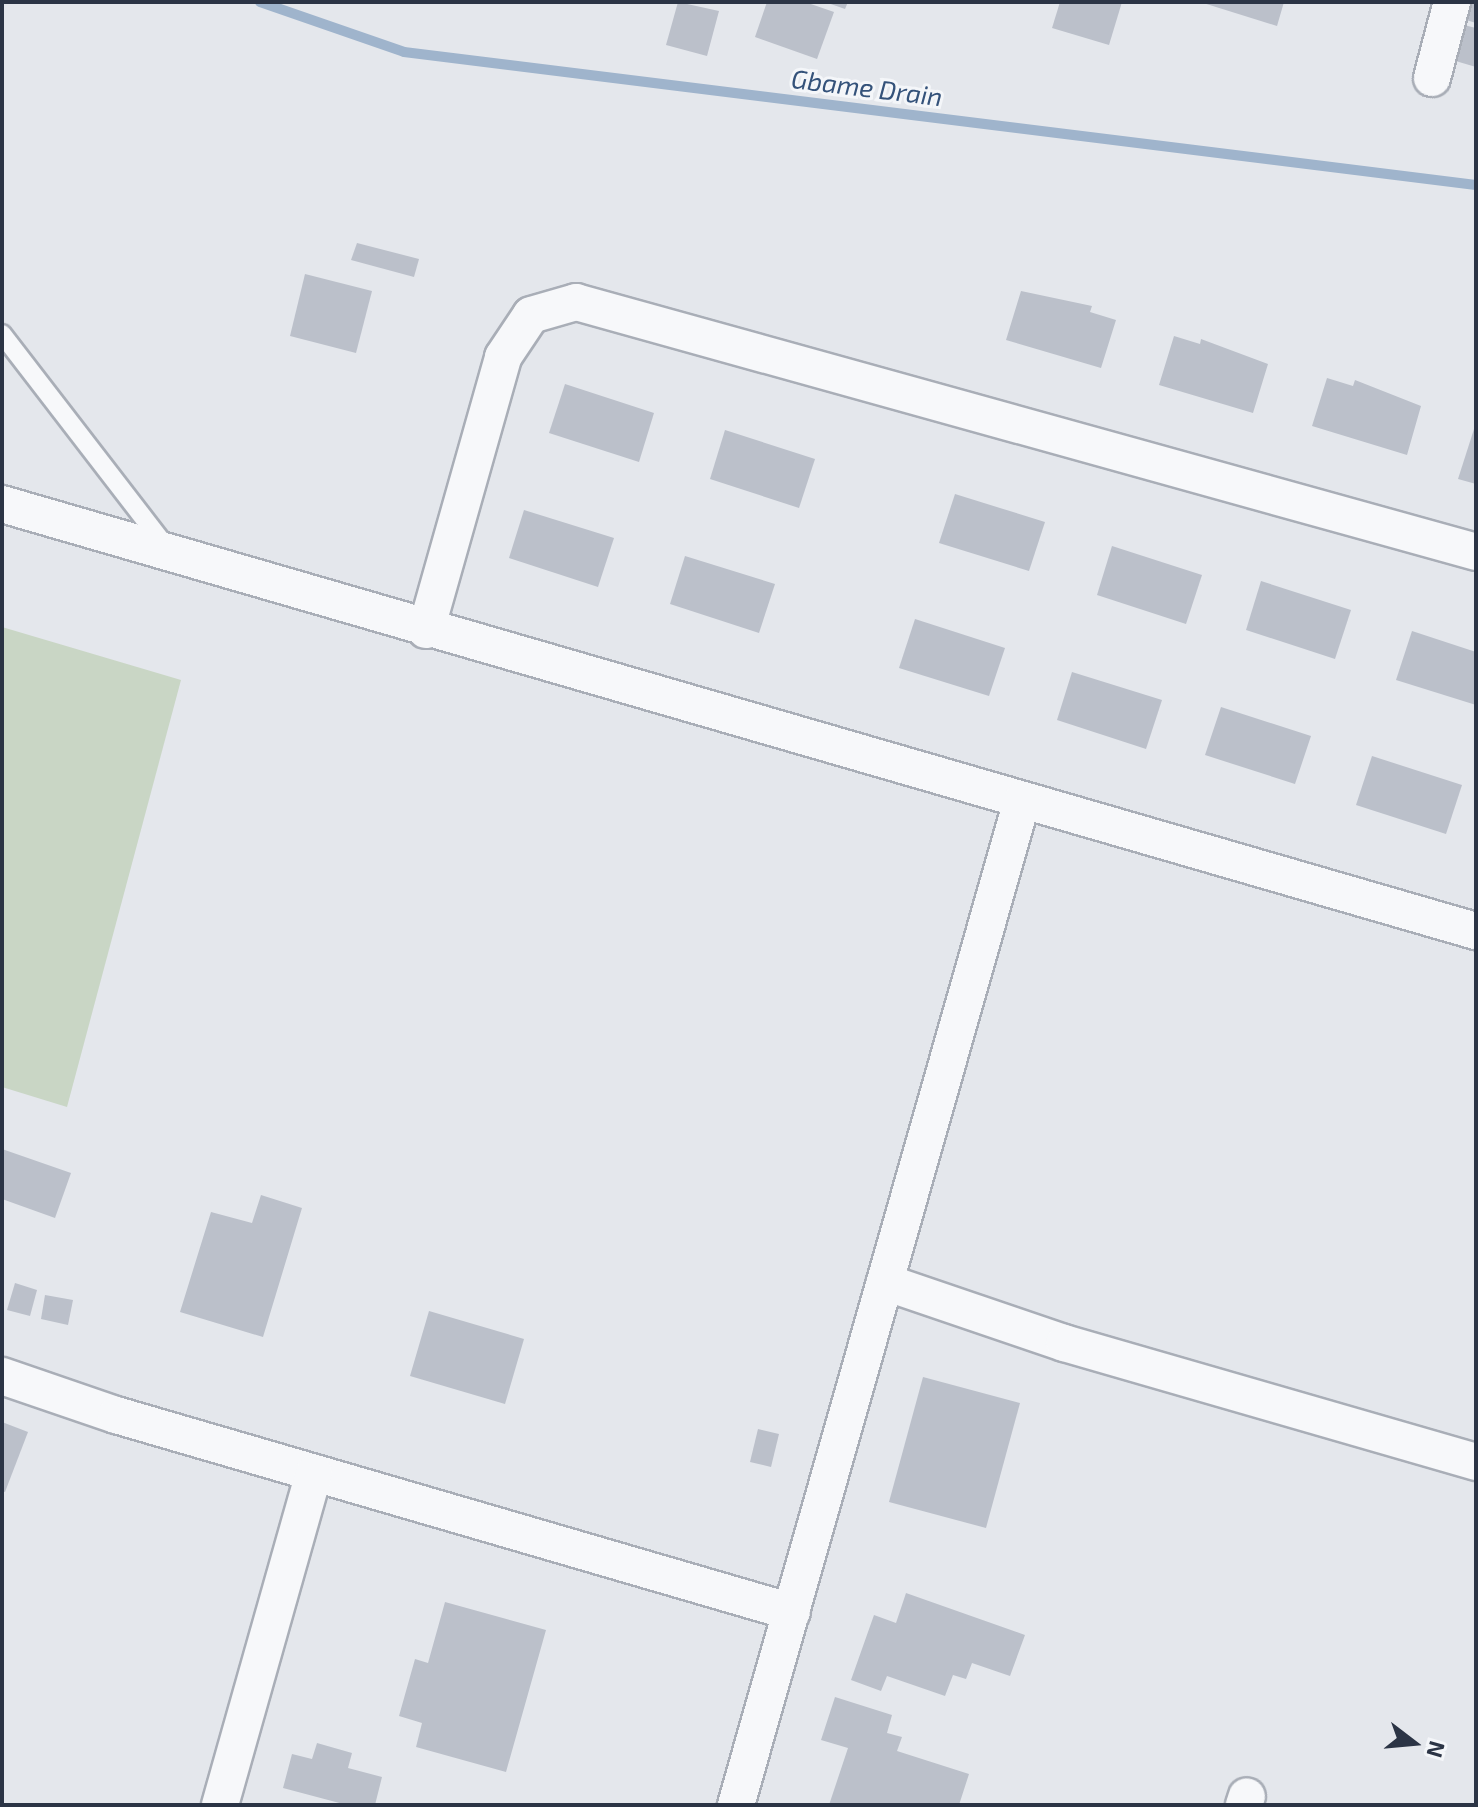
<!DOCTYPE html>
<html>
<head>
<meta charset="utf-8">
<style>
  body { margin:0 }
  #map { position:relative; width:1478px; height:1807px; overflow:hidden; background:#e4e7ec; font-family:"Exo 2",sans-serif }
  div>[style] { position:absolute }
  .green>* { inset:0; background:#c9d6c5 }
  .stream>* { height:10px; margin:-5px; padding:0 5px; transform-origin:5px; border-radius:5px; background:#9fb4cc }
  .building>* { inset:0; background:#bbc0ca }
  .roads { filter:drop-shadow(2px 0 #a9aeb7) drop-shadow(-2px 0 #a9aeb7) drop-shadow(0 2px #a9aeb7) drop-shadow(0 -2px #a9aeb7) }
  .lane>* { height:18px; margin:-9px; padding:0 9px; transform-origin:9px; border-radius:9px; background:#f7f8fa }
  .street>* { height:36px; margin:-18px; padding:0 18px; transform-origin:18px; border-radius:18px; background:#f7f8fa }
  span { translate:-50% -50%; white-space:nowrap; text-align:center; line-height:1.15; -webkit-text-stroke:6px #f4f6f9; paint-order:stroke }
  .water-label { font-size:26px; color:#34527a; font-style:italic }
  .frame { position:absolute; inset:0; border:4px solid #2b3445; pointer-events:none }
  .north { position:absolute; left:1374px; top:1703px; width:80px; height:80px; -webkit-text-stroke:6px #f4f6f9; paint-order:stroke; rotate:106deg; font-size:22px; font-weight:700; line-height:32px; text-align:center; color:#2b3445 }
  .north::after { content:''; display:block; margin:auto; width:28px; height:36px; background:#2b3445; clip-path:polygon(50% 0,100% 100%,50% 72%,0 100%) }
</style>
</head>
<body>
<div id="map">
  <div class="green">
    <div style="clip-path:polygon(2px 627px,181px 680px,67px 1107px,2px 1087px)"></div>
  </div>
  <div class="stream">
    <div style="left:260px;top:2px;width:152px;rotate:19.1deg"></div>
    <div style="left:404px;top:52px;width:1080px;rotate:7.07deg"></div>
  </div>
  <div class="building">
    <div style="clip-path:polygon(678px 2px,719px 11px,707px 56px,666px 45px)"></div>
    <div style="clip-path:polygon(767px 2px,805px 2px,834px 12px,817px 59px,755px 37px)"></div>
    <div style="clip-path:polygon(825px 2px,848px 2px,845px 9px)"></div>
    <div style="clip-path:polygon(1060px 2px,1122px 2px,1109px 45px,1052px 28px)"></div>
    <div style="clip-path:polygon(1200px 2px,1284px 2px,1277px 26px)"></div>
    <div style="clip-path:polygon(1457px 2px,1476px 2px,1476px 23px,1453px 16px)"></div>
    <div style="clip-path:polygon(1452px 22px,1476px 28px,1476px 67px,1442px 57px)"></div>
    <div style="clip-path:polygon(357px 243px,419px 259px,414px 277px,351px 260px)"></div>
    <div style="clip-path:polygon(305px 274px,372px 291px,356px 353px,290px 336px)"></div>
    <div style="clip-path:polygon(1021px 291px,1092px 306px,1090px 312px,1116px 320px,1101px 368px,1006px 340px)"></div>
    <div style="clip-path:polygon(1174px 336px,1200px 344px,1201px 339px,1268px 364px,1253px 413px,1159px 385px)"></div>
    <div style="clip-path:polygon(1327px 378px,1353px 386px,1355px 380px,1421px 406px,1407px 455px,1312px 426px)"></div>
    <div style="clip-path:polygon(565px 384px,654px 413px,639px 462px,549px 433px)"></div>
    <div style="clip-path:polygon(1474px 429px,1476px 430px,1476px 484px,1458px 479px)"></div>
    <div style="clip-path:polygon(725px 430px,815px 459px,799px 508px,710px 479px)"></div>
    <div style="clip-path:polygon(955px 494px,1045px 522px,1029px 571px,939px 543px)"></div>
    <div style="clip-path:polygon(524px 510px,614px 538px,598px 587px,509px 558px)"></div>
    <div style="clip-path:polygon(1112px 546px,1202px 575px,1186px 624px,1097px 595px)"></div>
    <div style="clip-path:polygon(685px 556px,775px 584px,759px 633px,670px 604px)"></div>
    <div style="clip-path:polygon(1261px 581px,1351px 610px,1335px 659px,1246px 630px)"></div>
    <div style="clip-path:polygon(915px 619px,1005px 648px,989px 696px,899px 668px)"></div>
    <div style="clip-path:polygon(1412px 631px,1476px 652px,1476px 705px,1396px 680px)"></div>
    <div style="clip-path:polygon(1072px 672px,1162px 700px,1146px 749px,1057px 720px)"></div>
    <div style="clip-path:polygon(1221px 707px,1311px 736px,1295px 784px,1205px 755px)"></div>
    <div style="clip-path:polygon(1372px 756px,1462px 785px,1446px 834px,1356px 805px)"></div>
    <div style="clip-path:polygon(2px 1149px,71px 1173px,55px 1218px,2px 1199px)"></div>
    <div style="clip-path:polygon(261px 1195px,302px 1208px,263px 1337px,180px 1312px,211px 1212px,252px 1223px)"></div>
    <div style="clip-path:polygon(15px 1283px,37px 1290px,30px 1316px,7px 1310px)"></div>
    <div style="clip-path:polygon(45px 1295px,73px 1300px,68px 1325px,41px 1319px)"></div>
    <div style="clip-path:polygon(429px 1311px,524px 1339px,505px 1404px,410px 1376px)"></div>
    <div style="clip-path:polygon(923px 1377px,1020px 1403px,986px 1528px,889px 1502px)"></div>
    <div style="clip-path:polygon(2px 1422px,28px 1432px,5px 1492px,2px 1491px)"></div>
    <div style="clip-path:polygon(758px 1429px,779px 1434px,771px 1467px,750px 1462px)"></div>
    <div style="clip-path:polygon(906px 1593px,1025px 1635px,1010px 1676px,972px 1663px,966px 1679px,953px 1675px,945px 1696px,887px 1676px,881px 1691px,851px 1680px,874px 1615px,896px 1623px)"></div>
    <div style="clip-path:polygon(445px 1602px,546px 1630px,506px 1772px,416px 1747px,422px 1723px,399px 1716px,415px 1659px,428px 1663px)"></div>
    <div style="clip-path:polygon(835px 1697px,892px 1715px,887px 1733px,902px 1737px,897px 1751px,969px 1774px,959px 1805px,829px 1805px,848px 1748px,821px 1740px)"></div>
    <div style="clip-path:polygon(317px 1743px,352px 1753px,348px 1768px,382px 1777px,375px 1805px,347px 1805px,283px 1788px,292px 1754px,312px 1759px)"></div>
  </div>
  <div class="roads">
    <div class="lane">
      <div style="left:2px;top:334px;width:269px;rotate:52.4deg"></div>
    </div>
    <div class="street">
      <div style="left:1432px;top:78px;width:79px;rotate:-75.3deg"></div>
      <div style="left:2px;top:504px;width:1535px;rotate:16.16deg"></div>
      <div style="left:426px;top:630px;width:284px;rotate:-74.2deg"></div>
      <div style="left:503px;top:357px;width:50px;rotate:-56.3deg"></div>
      <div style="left:531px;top:315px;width:47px;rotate:-16.1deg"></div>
      <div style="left:576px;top:302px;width:934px;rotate:15.52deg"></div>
      <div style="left:885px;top:1282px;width:189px;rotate:18.8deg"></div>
      <div style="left:1064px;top:1343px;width:429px;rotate:16.1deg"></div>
      <div style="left:2px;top:1376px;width:120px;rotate:18.9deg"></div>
      <div style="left:116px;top:1415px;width:704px;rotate:16.25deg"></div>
      <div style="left:220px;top:1805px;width:345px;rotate:-74.2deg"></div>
      <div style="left:736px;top:1805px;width:1045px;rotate:-74.11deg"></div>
      <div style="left:1244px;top:1805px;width:9px;rotate:-72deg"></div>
    </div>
  </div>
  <div class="water-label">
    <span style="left:867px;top:87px;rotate:7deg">Gbame Drain</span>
  </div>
  <div class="frame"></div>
  <div class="north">N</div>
</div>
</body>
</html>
